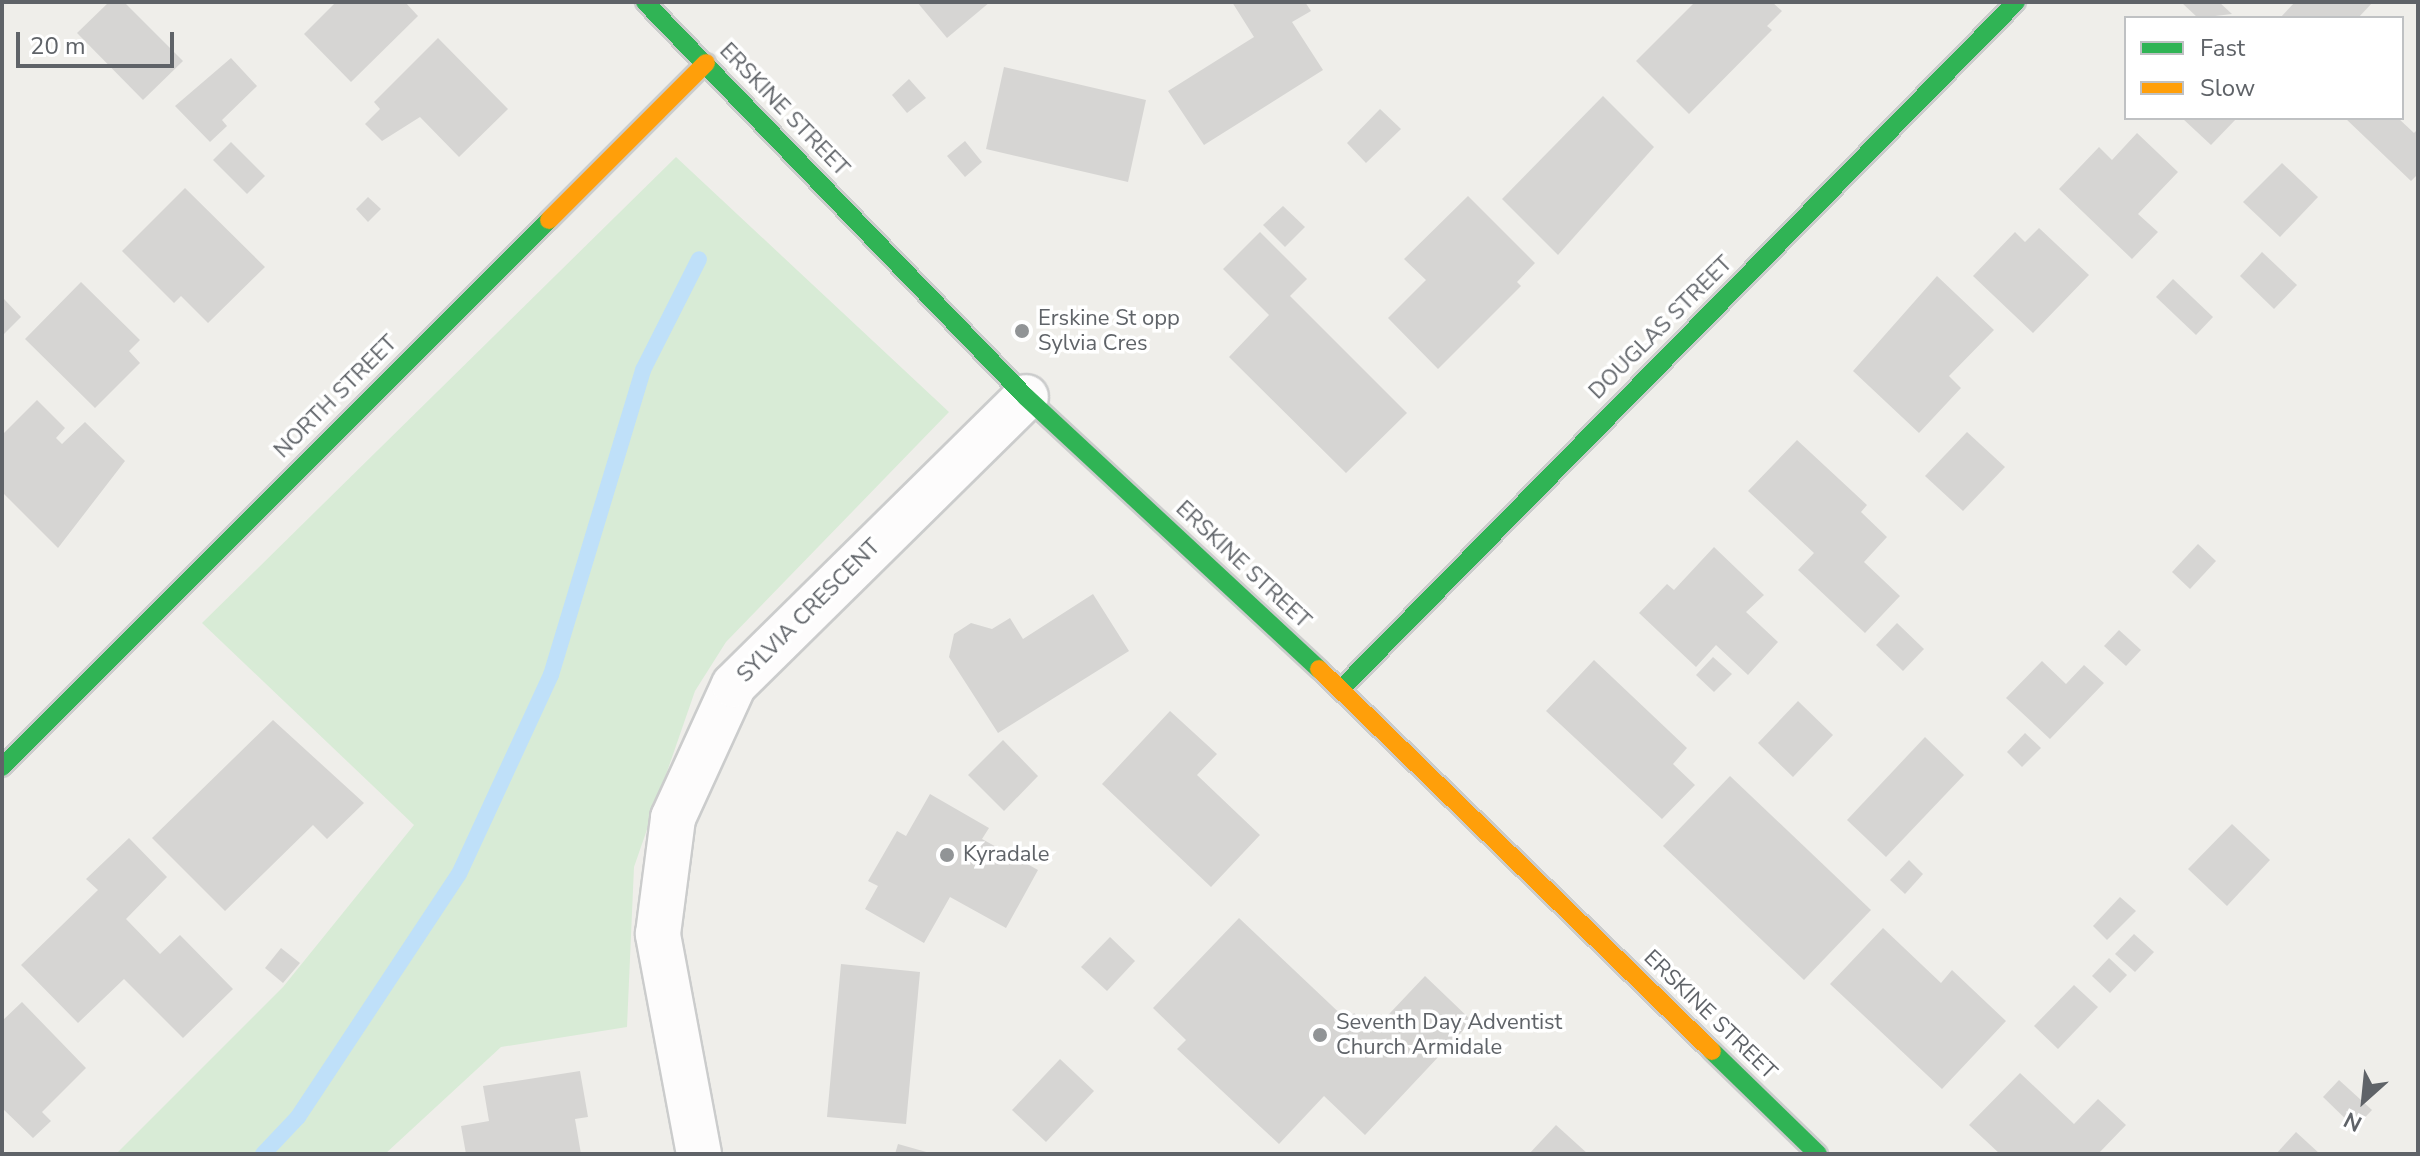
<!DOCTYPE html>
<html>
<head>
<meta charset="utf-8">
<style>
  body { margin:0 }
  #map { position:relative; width:2420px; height:1156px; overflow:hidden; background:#efeeea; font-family:"Nunito Sans",sans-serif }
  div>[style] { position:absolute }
  .green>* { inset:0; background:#d8ebd6 }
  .stream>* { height:16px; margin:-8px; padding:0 8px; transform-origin:8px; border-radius:8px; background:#bfe0f9 }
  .building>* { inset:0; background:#d6d5d3 }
  .roads { filter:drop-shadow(2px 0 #cbcccc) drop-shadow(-2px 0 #cbcccc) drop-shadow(0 2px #cbcccc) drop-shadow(0 -2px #cbcccc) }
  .street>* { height:44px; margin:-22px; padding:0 22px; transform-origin:22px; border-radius:22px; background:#fdfcfc }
  .fast>* { height:18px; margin:-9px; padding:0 9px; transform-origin:9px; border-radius:9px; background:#30b455 }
  .slow>* { height:18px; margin:-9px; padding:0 9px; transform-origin:9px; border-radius:9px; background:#ff9f0a }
  .dots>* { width:22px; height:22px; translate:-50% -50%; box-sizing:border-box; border:4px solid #fff; border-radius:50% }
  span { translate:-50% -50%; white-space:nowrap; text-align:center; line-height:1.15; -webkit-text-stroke:7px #fff; paint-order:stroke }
  .street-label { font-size:22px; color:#5f6368 }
  .poi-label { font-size:22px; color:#5f6368 }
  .left { translate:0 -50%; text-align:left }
  .frame { position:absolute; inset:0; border:4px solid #5f6368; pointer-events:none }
  .legend { position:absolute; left:2124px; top:16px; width:280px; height:104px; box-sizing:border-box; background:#fff; border:2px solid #bfc1c3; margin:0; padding:10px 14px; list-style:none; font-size:24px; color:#5f6368 }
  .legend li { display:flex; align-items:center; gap:16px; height:40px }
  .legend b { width:40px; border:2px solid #bfc1c3 }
  .north { position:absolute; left:2324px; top:1060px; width:80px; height:80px; -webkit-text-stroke:6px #fff; paint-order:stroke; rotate:207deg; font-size:22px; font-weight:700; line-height:32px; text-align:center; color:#5f6368 }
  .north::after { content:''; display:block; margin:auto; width:28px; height:36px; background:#5f6368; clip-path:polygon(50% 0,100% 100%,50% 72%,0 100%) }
  .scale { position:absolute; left:16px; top:32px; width:158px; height:36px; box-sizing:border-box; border:4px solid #5f6368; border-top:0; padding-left:10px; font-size:24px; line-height:28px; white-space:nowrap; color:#5f6368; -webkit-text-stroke:6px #fff; paint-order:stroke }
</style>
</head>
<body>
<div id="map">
  <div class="green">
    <div style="clip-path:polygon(676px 157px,949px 412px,726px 642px,695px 691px,634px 867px,627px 1027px,501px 1047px,385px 1154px,116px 1154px,283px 987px,414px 825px,202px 623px)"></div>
  </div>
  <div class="stream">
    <div style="left:263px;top:1154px;width:51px;rotate:-46.6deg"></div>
    <div style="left:298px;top:1117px;width:291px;rotate:-56.5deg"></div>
    <div style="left:459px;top:874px;width:219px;rotate:-65.2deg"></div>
    <div style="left:551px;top:675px;width:319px;rotate:-73.2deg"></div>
    <div style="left:643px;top:370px;width:124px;rotate:-63.2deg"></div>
  </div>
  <div class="building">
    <div style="clip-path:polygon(109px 2px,124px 2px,183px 61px,143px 100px,77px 33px)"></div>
    <div style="clip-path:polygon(336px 2px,405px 2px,418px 16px,351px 82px,304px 34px)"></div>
    <div style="clip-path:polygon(917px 2px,990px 2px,947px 38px)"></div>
    <div style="clip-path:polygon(1232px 2px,1305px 2px,1311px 11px,1292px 22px,1323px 70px,1204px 145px,1168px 91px,1254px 37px)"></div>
    <div style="clip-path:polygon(1695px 2px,1772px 2px,1782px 11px,1767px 26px,1772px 30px,1689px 114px,1636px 61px)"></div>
    <div style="clip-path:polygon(2181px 2px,2219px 2px,2232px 14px,2198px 18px)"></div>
    <div style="clip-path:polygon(2295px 2px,2373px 2px,2358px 18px,2280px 18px)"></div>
    <div style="clip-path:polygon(438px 38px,508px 109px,459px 157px,420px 117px,382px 141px,365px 124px,380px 109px,374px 102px)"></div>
    <div style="clip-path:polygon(231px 58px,257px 86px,222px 120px,227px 126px,210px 142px,175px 106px)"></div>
    <div style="clip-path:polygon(1004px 67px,1146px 100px,1128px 182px,986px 149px)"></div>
    <div style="clip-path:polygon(909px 79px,926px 98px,907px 113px,892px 95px)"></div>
    <div style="clip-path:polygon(1603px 96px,1654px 147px,1558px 255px,1502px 199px)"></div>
    <div style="clip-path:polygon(1380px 109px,1401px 129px,1366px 163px,1347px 143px)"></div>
    <div style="clip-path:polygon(2182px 118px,2237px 118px,2211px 145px)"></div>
    <div style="clip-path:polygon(2345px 118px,2398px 118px,2414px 133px,2418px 129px,2418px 174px,2411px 181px)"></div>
    <div style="clip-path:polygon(2137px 133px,2178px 172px,2138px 214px,2158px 232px,2132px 259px,2059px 189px,2099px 147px,2112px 160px)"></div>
    <div style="clip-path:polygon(965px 141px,982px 162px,965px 177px,947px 156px)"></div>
    <div style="clip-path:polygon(231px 142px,265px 176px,247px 194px,213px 160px)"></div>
    <div style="clip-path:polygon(2282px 163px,2318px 197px,2280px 237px,2243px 202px)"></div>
    <div style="clip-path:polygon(185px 188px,265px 267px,208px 323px,181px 296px,174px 303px,122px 251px)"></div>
    <div style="clip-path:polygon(1468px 196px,1535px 263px,1517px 282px,1521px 286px,1438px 369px,1388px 318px,1426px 280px,1404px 259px)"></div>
    <div style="clip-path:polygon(368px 197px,381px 209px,368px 222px,356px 209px)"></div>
    <div style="clip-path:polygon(1283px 206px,1305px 227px,1285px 247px,1263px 225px)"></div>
    <div style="clip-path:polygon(2039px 228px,2089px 275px,2033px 333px,1973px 276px,2015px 232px,2025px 242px)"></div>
    <div style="clip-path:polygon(1260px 232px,1307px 279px,1290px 296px,1407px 413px,1346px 473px,1229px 357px,1269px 315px,1223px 269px)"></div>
    <div style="clip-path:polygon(2262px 252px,2297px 285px,2274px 309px,2240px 276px)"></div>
    <div style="clip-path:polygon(1937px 276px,1994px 330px,1949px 376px,1961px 388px,1919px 433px,1853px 371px)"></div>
    <div style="clip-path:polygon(2173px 279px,2213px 317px,2196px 335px,2156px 297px)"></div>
    <div style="clip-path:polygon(81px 282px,140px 340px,129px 351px,140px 363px,95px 408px,25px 339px)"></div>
    <div style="clip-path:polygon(4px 299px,21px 317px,4px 334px,2px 332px)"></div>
    <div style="clip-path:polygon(37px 400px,65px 428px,56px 438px,62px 444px,85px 422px,125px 461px,58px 548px,2px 492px,2px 435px)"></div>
    <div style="clip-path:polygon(1967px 432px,2005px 467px,1963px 511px,1925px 476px)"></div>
    <div style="clip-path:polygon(1797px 440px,1867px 505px,1861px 512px,1887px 537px,1864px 562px,1900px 596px,1865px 633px,1798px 570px,1814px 553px,1748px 491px)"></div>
    <div style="clip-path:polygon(2198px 544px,2216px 561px,2190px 589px,2172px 572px)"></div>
    <div style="clip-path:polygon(1714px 547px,1764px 595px,1746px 612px,1778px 642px,1748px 675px,1716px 645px,1696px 667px,1639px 613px,1667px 584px,1674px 590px)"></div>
    <div style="clip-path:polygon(1093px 594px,1129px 651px,998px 733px,949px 657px,954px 634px,971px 623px,992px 629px,1010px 618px,1023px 639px)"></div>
    <div style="clip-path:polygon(1897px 623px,1924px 649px,1903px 671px,1876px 645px)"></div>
    <div style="clip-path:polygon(2119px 630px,2141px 650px,2126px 666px,2104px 646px)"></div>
    <div style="clip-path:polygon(1713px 657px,1732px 674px,1714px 692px,1696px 675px)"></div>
    <div style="clip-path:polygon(1594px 660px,1687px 748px,1673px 764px,1695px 785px,1662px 819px,1546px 711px)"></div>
    <div style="clip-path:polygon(2042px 661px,2066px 684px,2084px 665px,2104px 683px,2050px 739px,2006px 698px)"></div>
    <div style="clip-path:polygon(1798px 701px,1833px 735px,1793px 777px,1758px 743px)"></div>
    <div style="clip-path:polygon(1170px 711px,1217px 754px,1197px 775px,1260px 835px,1211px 887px,1102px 784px)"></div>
    <div style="clip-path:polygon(273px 720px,364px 803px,327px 839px,313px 825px,225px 911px,152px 838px)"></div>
    <div style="clip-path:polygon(2025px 733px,2041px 748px,2022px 767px,2007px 752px)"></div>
    <div style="clip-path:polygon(1925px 737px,1964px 775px,1886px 857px,1847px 820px)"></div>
    <div style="clip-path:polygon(1003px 740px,1038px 776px,1004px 811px,968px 775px)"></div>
    <div style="clip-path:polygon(1730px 776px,1871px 910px,1804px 980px,1663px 846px)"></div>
    <div style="clip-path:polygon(930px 794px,989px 828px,982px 839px,1038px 870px,1006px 928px,950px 897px,924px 943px,865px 909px,878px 886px,868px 881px,897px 831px,906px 836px)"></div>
    <div style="clip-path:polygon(2232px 824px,2270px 860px,2227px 906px,2188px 869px)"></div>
    <div style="clip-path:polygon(129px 838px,167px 877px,126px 919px,160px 954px,180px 935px,233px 989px,183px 1038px,124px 979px,78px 1023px,21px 965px,98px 890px,86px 879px)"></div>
    <div style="clip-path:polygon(1909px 860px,1923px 874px,1905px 894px,1890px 880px)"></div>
    <div style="clip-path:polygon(2120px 897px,2136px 911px,2107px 940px,2093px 926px)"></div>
    <div style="clip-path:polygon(1239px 918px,1348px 1021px,1354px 1013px,1373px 1031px,1425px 976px,1472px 1021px,1365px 1135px,1324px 1096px,1279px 1144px,1177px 1049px,1186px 1040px,1153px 1008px)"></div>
    <div style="clip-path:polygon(1883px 928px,1941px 983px,1952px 970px,2006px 1021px,1942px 1089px,1830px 984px)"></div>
    <div style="clip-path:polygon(2134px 934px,2154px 952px,2135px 972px,2115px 954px)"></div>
    <div style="clip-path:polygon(1110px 937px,1135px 961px,1107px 991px,1081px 967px)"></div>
    <div style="clip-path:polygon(281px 948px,300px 963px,283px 983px,265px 968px)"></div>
    <div style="clip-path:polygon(2109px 958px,2127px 975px,2110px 993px,2092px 976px)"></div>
    <div style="clip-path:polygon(841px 964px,920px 972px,906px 1124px,827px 1117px)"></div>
    <div style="clip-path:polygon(2074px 985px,2098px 1007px,2058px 1049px,2034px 1026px)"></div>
    <div style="clip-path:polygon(22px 1002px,86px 1068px,42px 1112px,51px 1121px,33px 1138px,2px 1108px,2px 1021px)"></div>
    <div style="clip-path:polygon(1060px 1059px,1094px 1091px,1046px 1142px,1012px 1110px)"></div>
    <div style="clip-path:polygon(580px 1071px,588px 1117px,575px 1119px,581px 1154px,466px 1154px,461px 1126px,489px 1121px,483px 1086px)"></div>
    <div style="clip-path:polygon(2020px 1073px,2074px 1124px,2098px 1099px,2126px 1125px,2098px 1154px,2000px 1154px,1969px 1125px)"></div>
    <div style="clip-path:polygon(2339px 1080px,2372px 1110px,2355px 1128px,2323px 1097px)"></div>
    <div style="clip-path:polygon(1556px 1125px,1588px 1154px,1529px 1154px)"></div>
    <div style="clip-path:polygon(2296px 1132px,2320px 1154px,2276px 1154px)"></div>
    <div style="clip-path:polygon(898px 1144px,930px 1153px,930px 1154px,895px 1154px)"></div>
  </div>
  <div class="roads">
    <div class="street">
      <div style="left:699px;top:1154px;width:224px;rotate:-100.6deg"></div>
      <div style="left:658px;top:934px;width:117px;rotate:-82.6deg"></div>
      <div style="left:673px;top:818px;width:146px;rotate:-65.4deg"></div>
      <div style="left:734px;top:685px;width:410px;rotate:-44.6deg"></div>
    </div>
    <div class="fast">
      <div style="left:645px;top:2px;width:549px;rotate:46.03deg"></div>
      <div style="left:1026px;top:397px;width:400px;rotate:42.9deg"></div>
      <div style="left:1341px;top:689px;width:963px;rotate:-45.5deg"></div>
      <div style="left:2px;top:767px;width:774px;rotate:-45deg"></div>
      <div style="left:1712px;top:1051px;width:148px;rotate:44.2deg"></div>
    </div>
    <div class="slow">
      <div style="left:549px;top:220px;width:222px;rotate:-45deg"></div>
      <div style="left:1319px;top:669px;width:548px;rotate:44.19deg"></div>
    </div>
  </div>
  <div class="dots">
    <div style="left:1022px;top:331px;background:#919496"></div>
    <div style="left:947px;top:855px;background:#919496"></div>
    <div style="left:1320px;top:1035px;background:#919496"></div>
  </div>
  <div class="street-label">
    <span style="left:784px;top:110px;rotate:46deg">ERSKINE STREET</span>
    <span style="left:1661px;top:328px;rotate:-45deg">DOUGLAS STREET</span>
    <span style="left:336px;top:397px;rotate:-45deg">NORTH STREET</span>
    <span style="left:1243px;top:565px;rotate:43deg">ERSKINE STREET</span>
    <span style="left:809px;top:611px;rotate:-45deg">SYLVIA CRESCENT</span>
    <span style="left:1710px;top:1015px;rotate:44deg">ERSKINE STREET</span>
  </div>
  <div class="poi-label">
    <span class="left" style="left:1038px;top:331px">Erskine St opp<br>Sylvia Cres</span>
    <span class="left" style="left:963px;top:855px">Kyradale</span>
    <span class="left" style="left:1336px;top:1035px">Seventh Day Adventist<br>Church Armidale</span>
  </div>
  <div class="frame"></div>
  <ul class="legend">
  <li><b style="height:10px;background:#30b455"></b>Fast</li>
  <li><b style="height:10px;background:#ff9f0a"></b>Slow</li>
  </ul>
  <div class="north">N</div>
  <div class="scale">20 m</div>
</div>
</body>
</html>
